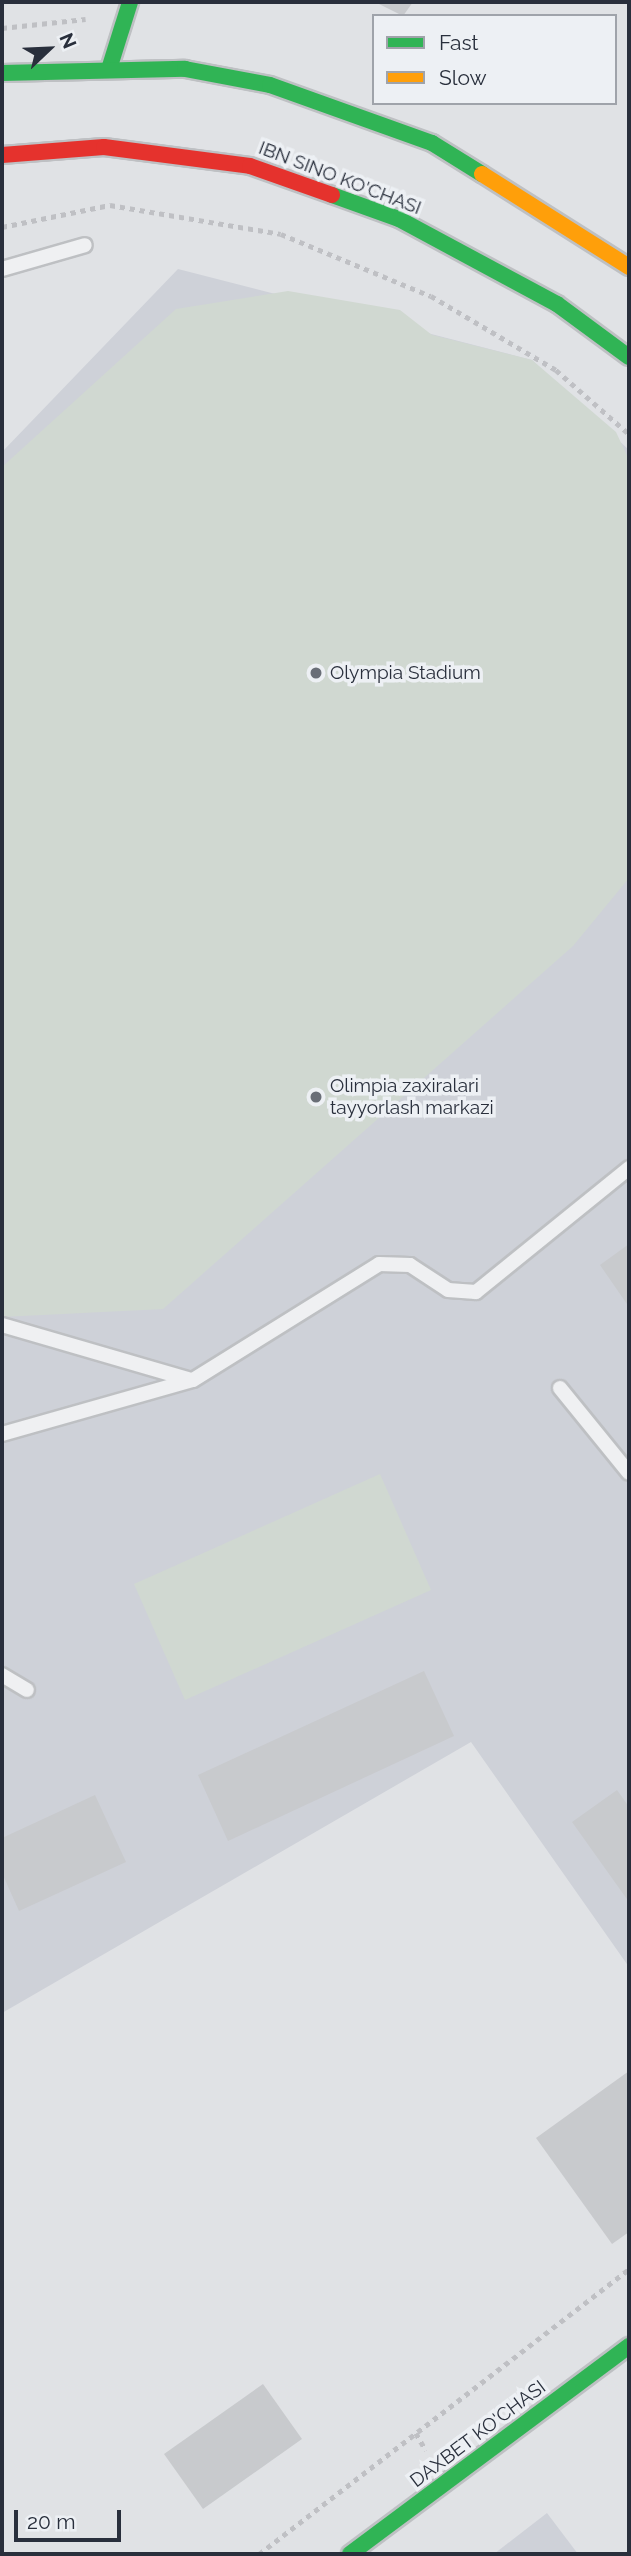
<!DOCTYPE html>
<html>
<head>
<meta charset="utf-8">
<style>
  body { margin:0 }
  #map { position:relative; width:631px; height:2556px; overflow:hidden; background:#e0e2e5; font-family:Raleway,sans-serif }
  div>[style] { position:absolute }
  .built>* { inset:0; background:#ced1d8 }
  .green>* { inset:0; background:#d0d8d1 }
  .building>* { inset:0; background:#c8cacd }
  .path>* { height:4.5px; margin-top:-2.25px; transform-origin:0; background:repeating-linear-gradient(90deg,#bfc0c4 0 5px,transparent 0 10px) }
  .roads { filter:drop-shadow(2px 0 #bec0c3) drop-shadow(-2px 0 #bec0c3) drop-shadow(0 2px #bec0c3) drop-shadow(0 -2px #bec0c3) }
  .lane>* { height:14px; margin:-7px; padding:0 7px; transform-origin:7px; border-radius:7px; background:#eff0f2 }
  .fast>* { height:16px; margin:-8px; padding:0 8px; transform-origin:8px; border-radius:8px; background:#30b455 }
  .slow>* { height:16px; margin:-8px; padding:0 8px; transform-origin:8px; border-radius:8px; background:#ff9f0a }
  .jam>* { height:16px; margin:-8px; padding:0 8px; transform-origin:8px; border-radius:8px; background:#e5322d }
  .dots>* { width:19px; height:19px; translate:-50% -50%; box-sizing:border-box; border:4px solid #edf0f4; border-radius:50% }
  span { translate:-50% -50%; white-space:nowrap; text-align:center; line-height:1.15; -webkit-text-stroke:7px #edf0f4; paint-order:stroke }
  .street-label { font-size:19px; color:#292f3c }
  .poi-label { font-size:19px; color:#292f3c }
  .left { translate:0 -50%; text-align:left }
  .frame { position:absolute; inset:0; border:4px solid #292f3c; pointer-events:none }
  .legend { position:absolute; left:372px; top:14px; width:245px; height:91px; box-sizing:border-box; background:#edf0f4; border:2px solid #9fa3aa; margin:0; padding:9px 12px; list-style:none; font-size:21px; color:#292f3c }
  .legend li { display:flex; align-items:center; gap:14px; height:35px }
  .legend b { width:35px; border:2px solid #9fa3aa }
  .north { position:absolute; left:14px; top:14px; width:70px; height:70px; -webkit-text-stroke:5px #edf0f4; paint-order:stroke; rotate:67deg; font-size:19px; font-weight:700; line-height:28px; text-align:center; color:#292f3c }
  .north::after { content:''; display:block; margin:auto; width:24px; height:32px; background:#292f3c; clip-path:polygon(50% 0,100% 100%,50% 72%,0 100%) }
  .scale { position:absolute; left:14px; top:2510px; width:107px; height:32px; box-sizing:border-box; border:4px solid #292f3c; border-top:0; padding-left:9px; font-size:21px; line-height:24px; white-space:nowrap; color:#292f3c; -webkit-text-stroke:5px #edf0f4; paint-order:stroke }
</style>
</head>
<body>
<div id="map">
  <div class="built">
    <div style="clip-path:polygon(178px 269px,532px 360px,629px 450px,629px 1967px,471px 1742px,2px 2013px,2px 452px)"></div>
    <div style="clip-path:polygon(547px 2513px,578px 2554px,494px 2554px)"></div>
  </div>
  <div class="green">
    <div style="clip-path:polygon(288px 291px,400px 310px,432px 335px,532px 360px,616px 432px,629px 460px,629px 878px,573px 946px,163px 1309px,2px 1317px,2px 467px,176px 309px)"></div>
    <div style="clip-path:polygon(380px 1474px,431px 1590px,185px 1700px,134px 1584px)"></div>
  </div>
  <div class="building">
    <div style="clip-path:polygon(375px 2px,413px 2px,403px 16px)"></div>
    <div style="clip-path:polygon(629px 1244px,629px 1307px,600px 1265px)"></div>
    <div style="clip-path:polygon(424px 1671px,454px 1736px,228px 1841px,198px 1775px)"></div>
    <div style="clip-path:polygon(617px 1790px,629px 1807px,629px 1902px,572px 1822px)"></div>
    <div style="clip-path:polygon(95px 1795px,126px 1862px,19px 1911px,2px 1873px,2px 1838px)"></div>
    <div style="clip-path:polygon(629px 2071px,629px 2232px,612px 2244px,536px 2138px)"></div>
    <div style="clip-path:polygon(263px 2384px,302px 2439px,203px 2509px,164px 2454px)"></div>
  </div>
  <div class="path">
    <div style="left:2px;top:28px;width:84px;rotate:-6.1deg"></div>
    <div style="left:2px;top:227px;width:110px;rotate:-11.5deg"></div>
    <div style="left:110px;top:205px;width:173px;rotate:9.6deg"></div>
    <div style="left:281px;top:234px;width:162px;rotate:22.5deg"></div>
    <div style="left:431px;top:296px;width:145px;rotate:30.6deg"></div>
    <div style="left:556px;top:370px;width:97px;rotate:41.2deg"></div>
    <div style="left:416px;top:2433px;width:20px;rotate:60deg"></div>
    <div style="left:259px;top:2554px;width:467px;rotate:-37.6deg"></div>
  </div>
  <div class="roads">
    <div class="lane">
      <div style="left:2px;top:269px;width:86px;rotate:-16.1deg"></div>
      <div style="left:2px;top:1325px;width:197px;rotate:16.2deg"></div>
      <div style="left:560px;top:1388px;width:109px;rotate:50.9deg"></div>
      <div style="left:2px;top:1434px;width:198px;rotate:-15.8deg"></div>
      <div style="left:193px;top:1380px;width:219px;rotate:-31.9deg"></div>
      <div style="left:379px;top:1264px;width:31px;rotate:2deg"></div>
      <div style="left:410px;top:1265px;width:45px;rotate:33.3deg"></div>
      <div style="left:448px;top:1290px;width:28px;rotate:4deg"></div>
      <div style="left:476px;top:1292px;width:197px;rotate:-39deg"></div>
      <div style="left:2px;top:1675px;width:29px;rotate:31deg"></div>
    </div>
    <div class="fast">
      <div style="left:110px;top:66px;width:67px;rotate:-72.6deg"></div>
      <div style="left:2px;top:73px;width:183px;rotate:-1.3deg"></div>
      <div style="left:185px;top:69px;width:86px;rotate:10.7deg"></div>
      <div style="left:270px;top:85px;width:172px;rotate:19.7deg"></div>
      <div style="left:432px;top:143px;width:59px;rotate:31.8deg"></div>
      <div style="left:332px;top:195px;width:71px;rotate:19.7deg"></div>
      <div style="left:399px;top:219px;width:179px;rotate:28.3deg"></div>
      <div style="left:557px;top:304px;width:89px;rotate:36.4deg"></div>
      <div style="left:350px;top:2554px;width:348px;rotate:-36.7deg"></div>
    </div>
    <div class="slow">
      <div style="left:482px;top:174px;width:174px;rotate:32.3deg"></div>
    </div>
    <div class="jam">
      <div style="left:2px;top:155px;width:102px;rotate:-4.5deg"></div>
      <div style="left:104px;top:147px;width:147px;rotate:7.4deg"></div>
      <div style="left:250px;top:166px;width:87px;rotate:19.5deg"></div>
    </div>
  </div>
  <div class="dots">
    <div style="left:316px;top:673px;background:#696e77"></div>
    <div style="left:316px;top:1097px;background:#696e77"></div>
  </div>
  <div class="street-label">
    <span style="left:340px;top:178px;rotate:21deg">IBN SINO KO'CHASI</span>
    <span style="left:478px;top:2434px;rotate:-37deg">DAXBET KO'CHASI</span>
  </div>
  <div class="poi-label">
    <span class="left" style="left:330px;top:673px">Olympia Stadium</span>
    <span class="left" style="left:330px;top:1097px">Olimpia zaxiralari<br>tayyorlash markazi</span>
  </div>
  <div class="frame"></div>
  <ul class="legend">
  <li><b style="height:9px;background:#30b455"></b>Fast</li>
  <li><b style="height:9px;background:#ff9f0a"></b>Slow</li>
  </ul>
  <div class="north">N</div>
  <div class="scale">20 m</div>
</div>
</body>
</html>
